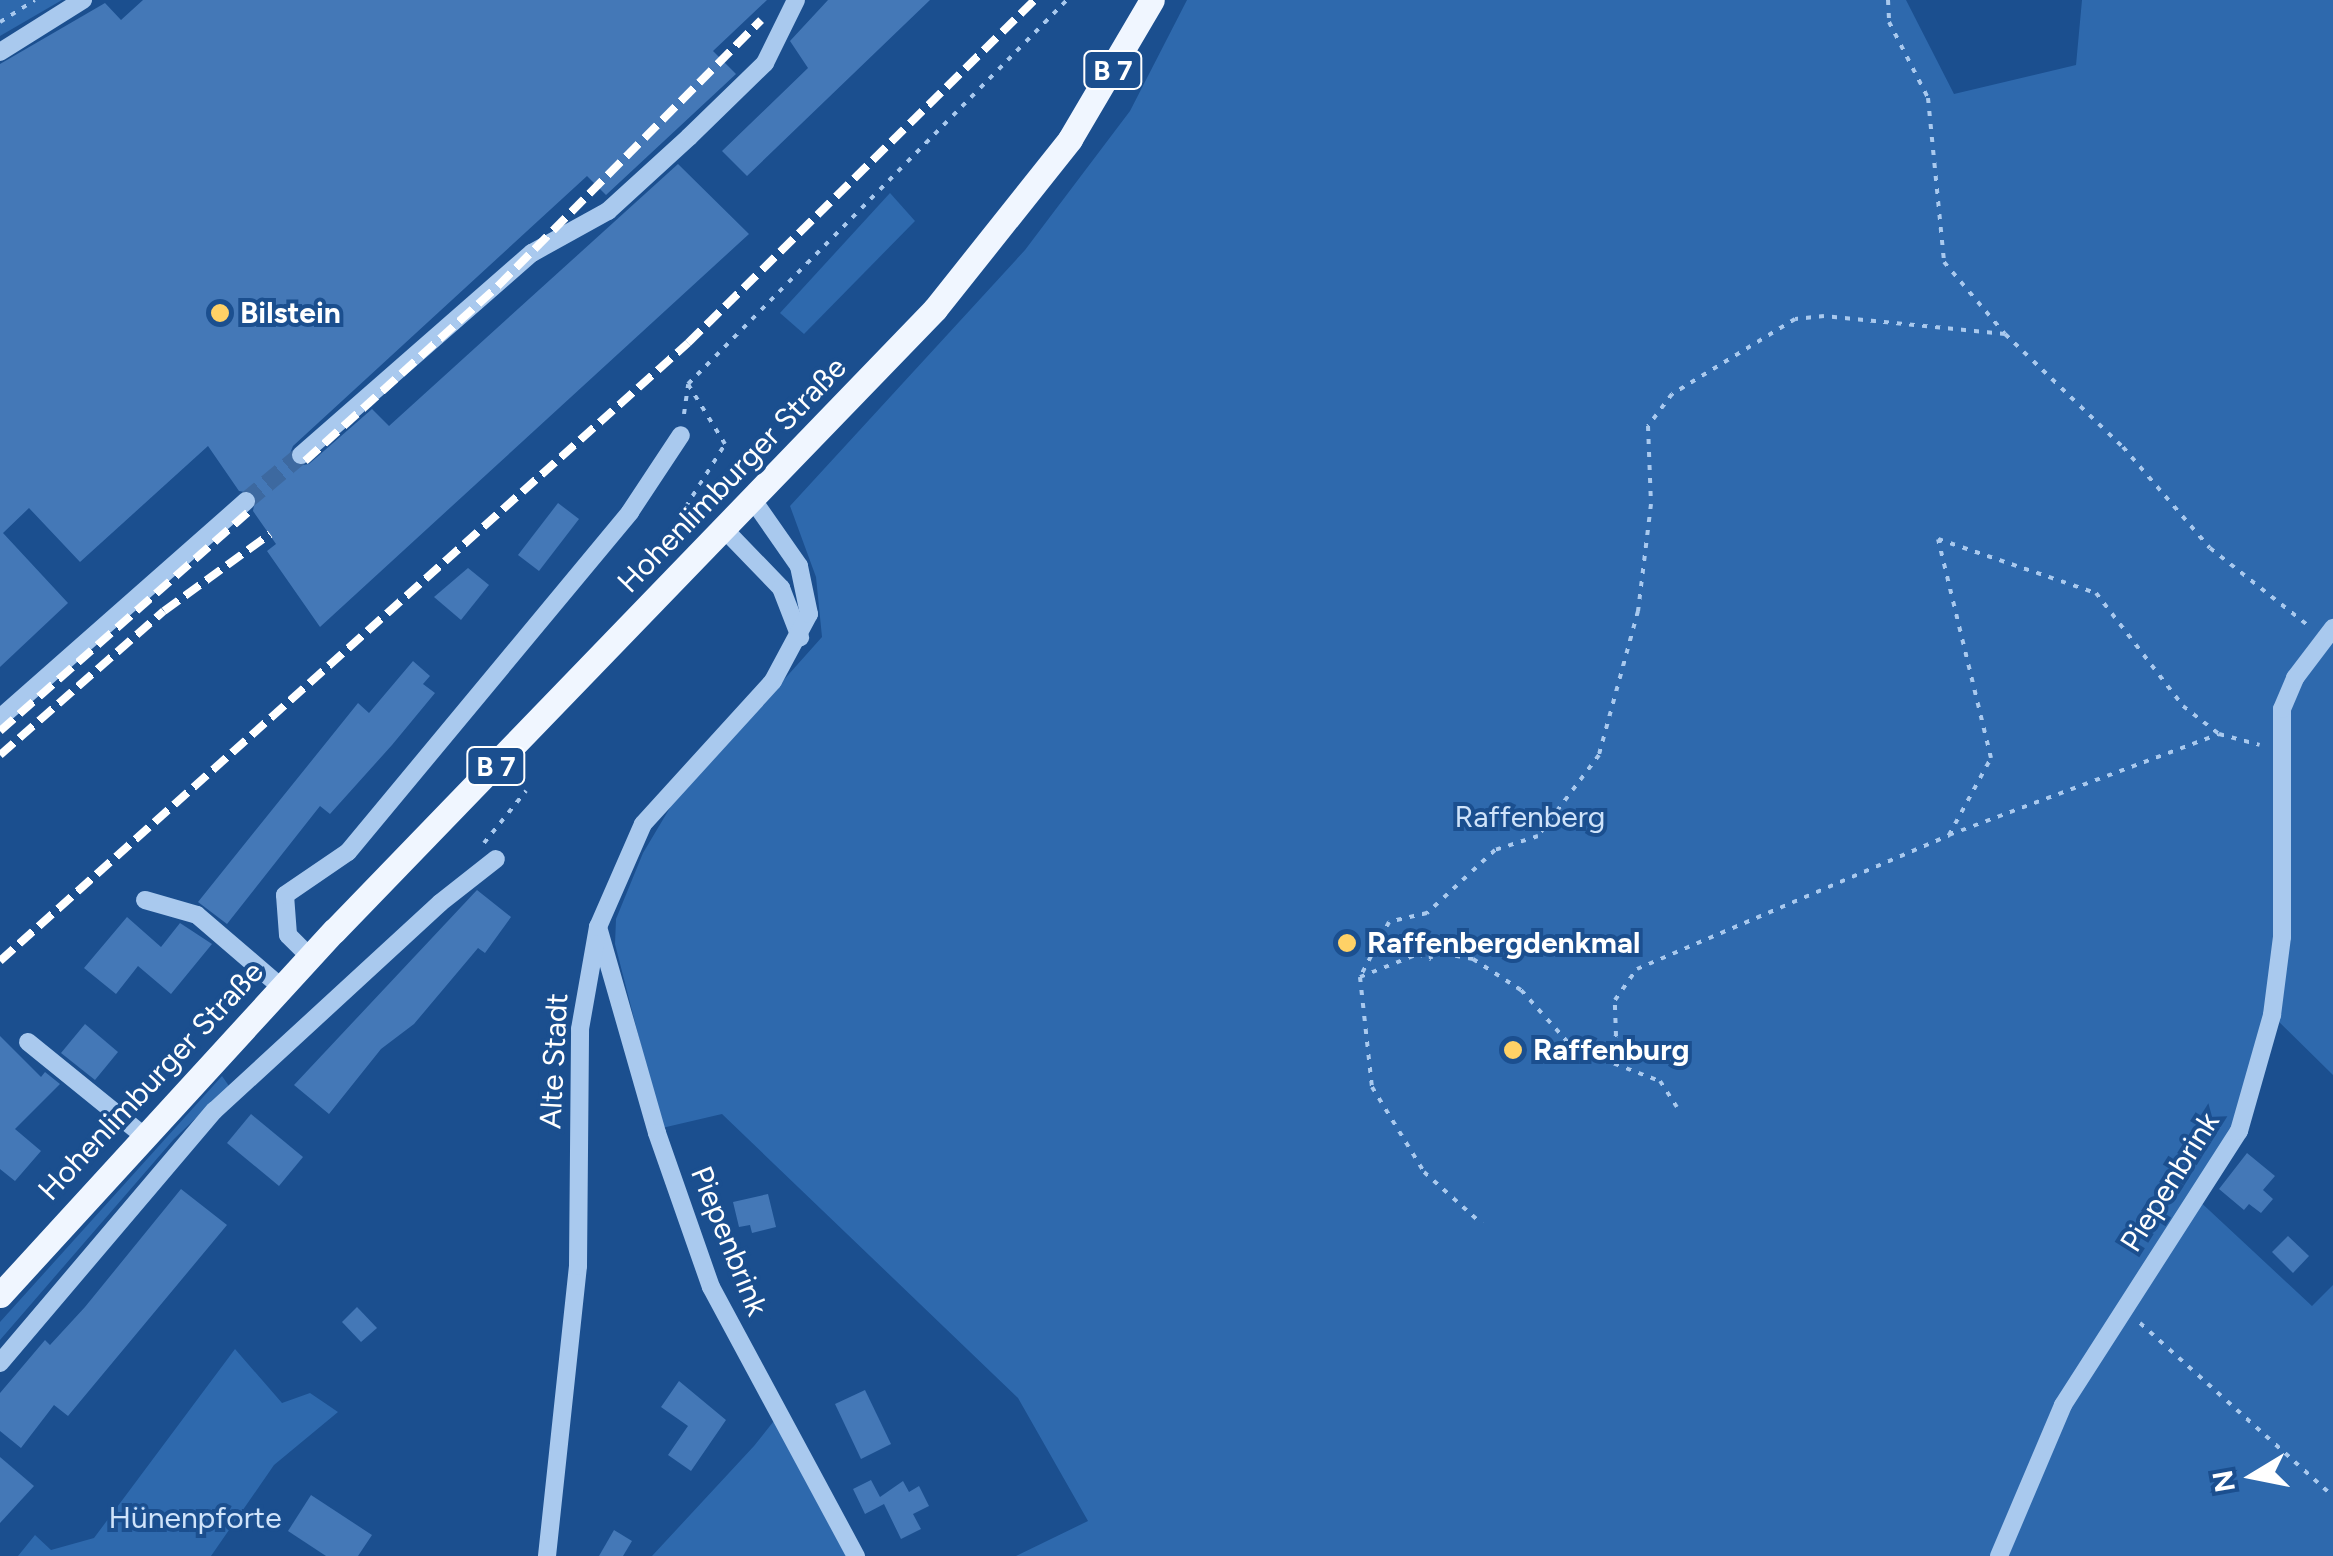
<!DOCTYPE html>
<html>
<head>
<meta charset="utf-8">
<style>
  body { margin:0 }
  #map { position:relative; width:2333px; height:1556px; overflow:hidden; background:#1b4f8f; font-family:Figtree,sans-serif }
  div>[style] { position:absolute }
  .green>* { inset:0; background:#2e69ad }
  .building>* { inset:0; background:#4478b7 }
  .minor-tunnel>* { height:18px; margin-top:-9px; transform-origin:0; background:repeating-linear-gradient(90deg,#3d69a0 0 18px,transparent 0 27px) }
  .path>* { height:4px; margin-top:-2px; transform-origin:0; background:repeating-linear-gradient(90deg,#a9c9ee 0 5px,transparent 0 13px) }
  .minor>* { height:18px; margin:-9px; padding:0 9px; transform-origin:9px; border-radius:9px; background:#a9c9ee }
  .major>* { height:25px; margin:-12.5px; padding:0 12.5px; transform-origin:12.5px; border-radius:12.5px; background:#f0f6ff }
  .rail>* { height:8px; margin-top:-4px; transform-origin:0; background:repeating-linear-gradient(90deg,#fff 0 18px,transparent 0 26px) }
  .dots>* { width:28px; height:28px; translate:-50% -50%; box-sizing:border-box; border:5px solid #1b4f8f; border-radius:50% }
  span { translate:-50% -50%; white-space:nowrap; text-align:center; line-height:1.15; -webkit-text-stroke:8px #1b4f8f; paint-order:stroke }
  .shield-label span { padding:2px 8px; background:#1b4f8f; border:2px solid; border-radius:8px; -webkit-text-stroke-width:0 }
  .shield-label { font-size:28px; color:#fff; font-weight:700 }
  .poi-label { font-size:30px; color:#fff; font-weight:700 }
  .left { translate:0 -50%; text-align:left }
  .street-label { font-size:30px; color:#fff }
  .park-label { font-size:30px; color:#cfe3fa }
  .north { position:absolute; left:2203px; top:1426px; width:100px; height:100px; -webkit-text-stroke:8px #1b4f8f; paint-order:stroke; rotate:260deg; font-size:28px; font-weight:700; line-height:40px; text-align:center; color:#fff }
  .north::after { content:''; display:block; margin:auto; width:35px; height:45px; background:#fff; clip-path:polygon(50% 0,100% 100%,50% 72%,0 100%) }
</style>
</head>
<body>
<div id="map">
  <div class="green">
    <div style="clip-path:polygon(0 0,62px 0,0 36px)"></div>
    <div style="clip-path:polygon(1187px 0,1906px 0,1954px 94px,2076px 65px,2082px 0,2333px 0,2333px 1075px,2273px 1016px,2239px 1131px,2195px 1197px,2312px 1306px,2333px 1285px,2333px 1556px,1016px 1556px,1088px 1521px,1018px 1398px,722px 1114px,662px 1128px,615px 944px,616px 919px,643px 853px,671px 806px,822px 637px,816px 577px,790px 506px,1025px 250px,1130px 111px)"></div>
    <div style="clip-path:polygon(890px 193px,915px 221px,804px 334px,780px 313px)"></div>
    <div style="clip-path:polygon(222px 1076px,229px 1086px,174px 1139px,0 1340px,0 1322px)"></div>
    <div style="clip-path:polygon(235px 1349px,282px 1403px,310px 1393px,338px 1412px,274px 1465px,211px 1556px,18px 1556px,35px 1535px,51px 1550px,94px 1538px)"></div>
    <div style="clip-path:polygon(777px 1417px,850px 1556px,652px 1556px,754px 1446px)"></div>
  </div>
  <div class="building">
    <div style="clip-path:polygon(143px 0,767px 0,713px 51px,736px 74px,606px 195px,587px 176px,293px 446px,289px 456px,296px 466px,309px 464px,372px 409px,389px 426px,678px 164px,749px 234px,320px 627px,267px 551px,276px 544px,253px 511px,256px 494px,239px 491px,208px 446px,80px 562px,29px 508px,3px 533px,68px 603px,0 667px,0 64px,105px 3px,121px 20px)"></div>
    <div style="clip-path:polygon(828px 0,930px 0,747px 176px,722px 151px,808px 68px,790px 41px)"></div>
    <div style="clip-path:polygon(558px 503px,579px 519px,539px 571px,518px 555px)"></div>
    <div style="clip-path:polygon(468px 568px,489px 585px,461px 620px,434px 597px)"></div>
    <div style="clip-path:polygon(413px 661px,430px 676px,423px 684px,435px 693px,392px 745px,330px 814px,320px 806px,227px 924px,198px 902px,358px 703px,369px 713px)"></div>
    <div style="clip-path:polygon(477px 890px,511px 917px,485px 953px,478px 948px,414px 1024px,381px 1049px,329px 1114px,294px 1085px)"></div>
    <div style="clip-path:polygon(127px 917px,161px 947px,180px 923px,212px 944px,171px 994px,138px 966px,116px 994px,84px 968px)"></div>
    <div style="clip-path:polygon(85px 1024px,118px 1052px,95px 1080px,61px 1053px)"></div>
    <div style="clip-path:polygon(0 1036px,41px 1077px,45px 1072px,60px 1084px,15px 1129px,41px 1151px,15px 1181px,0 1169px)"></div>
    <div style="clip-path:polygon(251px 1114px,303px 1157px,279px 1186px,227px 1143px)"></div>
    <div style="clip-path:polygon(2247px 1153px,2275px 1176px,2263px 1190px,2273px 1199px,2261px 1213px,2249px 1204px,2244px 1210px,2219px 1189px)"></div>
    <div style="clip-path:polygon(181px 1189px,227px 1225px,68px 1416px,54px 1405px,21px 1448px,0 1431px,0 1393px,45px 1340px,50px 1345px,85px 1307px)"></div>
    <div style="clip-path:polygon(768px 1194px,776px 1227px,752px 1233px,750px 1225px,739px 1227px,733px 1202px)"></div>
    <div style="clip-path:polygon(2288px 1236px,2309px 1256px,2293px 1273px,2272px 1252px)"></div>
    <div style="clip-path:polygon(357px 1307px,377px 1328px,361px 1342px,342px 1322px)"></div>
    <div style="clip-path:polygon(679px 1381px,726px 1420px,691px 1471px,668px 1455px,688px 1426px,661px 1407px)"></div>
    <div style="clip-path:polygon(865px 1390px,891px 1444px,861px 1459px,835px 1404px)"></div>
    <div style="clip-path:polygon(0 1457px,34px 1486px,0 1523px)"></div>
    <div style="clip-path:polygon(871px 1480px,880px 1497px,903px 1481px,909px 1492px,919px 1486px,929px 1506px,913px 1514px,921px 1529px,901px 1539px,884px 1504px,865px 1514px,853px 1489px)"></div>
    <div style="clip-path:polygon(311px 1495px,372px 1535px,358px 1556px,326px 1556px,288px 1531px)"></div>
    <div style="clip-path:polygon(614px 1530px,632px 1541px,623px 1556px,599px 1556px)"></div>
  </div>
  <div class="minor-tunnel">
    <div style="left:246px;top:501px;width:72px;rotate:-39.9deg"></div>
  </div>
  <div class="path">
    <div style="left:1888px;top:0;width:22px;rotate:87deg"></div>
    <div style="left:1889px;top:22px;width:85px;rotate:62.8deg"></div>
    <div style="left:1928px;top:98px;width:165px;rotate:84.4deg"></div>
    <div style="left:1944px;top:262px;width:94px;rotate:49.7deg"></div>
    <div style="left:2005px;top:334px;width:163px;rotate:43.8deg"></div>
    <div style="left:2123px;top:447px;width:133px;rotate:49.3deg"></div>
    <div style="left:2210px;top:548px;width:127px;rotate:38.3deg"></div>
    <div style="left:0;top:22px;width:41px;rotate:-32.2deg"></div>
    <div style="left:2005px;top:334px;width:182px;rotate:-174.3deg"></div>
    <div style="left:1824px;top:316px;width:29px;rotate:174deg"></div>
    <div style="left:1795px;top:319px;width:144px;rotate:148.6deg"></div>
    <div style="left:1672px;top:394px;width:40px;rotate:127deg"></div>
    <div style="left:1648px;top:426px;width:78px;rotate:87.8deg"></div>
    <div style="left:1651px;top:504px;width:108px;rotate:96.9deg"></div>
    <div style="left:1638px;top:611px;width:149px;rotate:105.2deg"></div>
    <div style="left:1599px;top:755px;width:101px;rotate:127deg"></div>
    <div style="left:1538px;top:836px;width:45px;rotate:162deg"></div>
    <div style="left:1495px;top:850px;width:93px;rotate:137.2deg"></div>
    <div style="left:1427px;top:913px;width:39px;rotate:167deg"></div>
    <div style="left:1389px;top:922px;width:62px;rotate:117.8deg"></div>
    <div style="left:1360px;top:977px;width:62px;rotate:-21.6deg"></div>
    <div style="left:1418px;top:954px;width:14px;rotate:21deg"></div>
    <div style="left:1431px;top:959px;width:8px;rotate:-97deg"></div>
    <div style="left:1430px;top:951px;width:44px;rotate:10.5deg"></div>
    <div style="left:1473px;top:959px;width:57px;rotate:32.9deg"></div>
    <div style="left:1521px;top:990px;width:91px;rotate:48.1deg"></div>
    <div style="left:1582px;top:1058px;width:20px;rotate:3deg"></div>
    <div style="left:1602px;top:1059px;width:27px;rotate:-59deg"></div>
    <div style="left:1616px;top:1036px;width:36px;rotate:-92deg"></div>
    <div style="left:1615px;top:1000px;width:38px;rotate:-55deg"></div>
    <div style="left:1637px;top:969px;width:340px;rotate:-23.2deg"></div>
    <div style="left:1949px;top:835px;width:288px;rotate:-20.5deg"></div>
    <div style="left:684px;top:414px;width:30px;rotate:-82deg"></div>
    <div style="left:664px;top:557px;width:8px;rotate:-135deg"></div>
    <div style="left:658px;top:551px;width:126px;rotate:-57.9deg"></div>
    <div style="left:725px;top:444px;width:70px;rotate:-121.7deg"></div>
    <div style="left:688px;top:384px;width:540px;rotate:-45.38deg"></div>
    <div style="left:1949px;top:835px;width:88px;rotate:-61.4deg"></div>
    <div style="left:1991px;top:758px;width:225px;rotate:-103.6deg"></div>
    <div style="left:1938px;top:539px;width:167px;rotate:18.9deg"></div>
    <div style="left:2096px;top:593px;width:143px;rotate:52.4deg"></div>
    <div style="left:2183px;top:706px;width:46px;rotate:37.9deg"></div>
    <div style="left:2219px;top:734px;width:42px;rotate:15deg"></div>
    <div style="left:484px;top:843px;width:67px;rotate:-51.1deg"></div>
    <div style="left:1360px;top:977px;width:111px;rotate:83.8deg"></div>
    <div style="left:1372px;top:1087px;width:100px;rotate:58.5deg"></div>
    <div style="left:1424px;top:1172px;width:78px;rotate:41.9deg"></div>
    <div style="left:1602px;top:1059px;width:62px;rotate:20.8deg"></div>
    <div style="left:1660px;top:1081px;width:31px;rotate:57deg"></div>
    <div style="left:2140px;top:1323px;width:259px;rotate:41.9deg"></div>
  </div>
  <div class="minor">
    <div style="left:0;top:52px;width:98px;rotate:-32.1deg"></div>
    <div style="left:301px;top:455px;width:307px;rotate:-41.2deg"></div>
    <div style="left:532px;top:253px;width:87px;rotate:-28.9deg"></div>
    <div style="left:608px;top:211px;width:110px;rotate:-42.4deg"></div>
    <div style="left:689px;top:137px;width:106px;rotate:-44.2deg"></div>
    <div style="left:765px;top:63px;width:70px;rotate:-63.8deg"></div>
    <div style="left:725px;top:530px;width:81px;rotate:46deg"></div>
    <div style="left:781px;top:588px;width:53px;rotate:68.8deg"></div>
    <div style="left:0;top:718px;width:328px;rotate:-41.4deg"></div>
    <div style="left:145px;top:900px;width:54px;rotate:16.1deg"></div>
    <div style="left:197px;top:915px;width:111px;rotate:40.6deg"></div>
    <div style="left:598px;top:927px;width:214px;rotate:74deg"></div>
    <div style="left:657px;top:1133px;width:163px;rotate:70.7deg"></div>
    <div style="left:711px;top:1287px;width:306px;rotate:61.7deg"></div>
    <div style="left:310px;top:957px;width:31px;rotate:-135deg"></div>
    <div style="left:288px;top:935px;width:40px;rotate:-94.3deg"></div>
    <div style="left:285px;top:895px;width:76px;rotate:-34.3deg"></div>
    <div style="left:348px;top:852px;width:442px;rotate:-50.3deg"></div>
    <div style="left:630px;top:512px;width:92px;rotate:-56.5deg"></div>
    <div style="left:28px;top:1042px;width:148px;rotate:39deg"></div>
    <div style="left:0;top:1363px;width:331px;rotate:-49.7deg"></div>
    <div style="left:214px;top:1111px;width:307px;rotate:-42.6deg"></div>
    <div style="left:440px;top:903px;width:71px;rotate:-38.2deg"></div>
    <div style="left:547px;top:1556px;width:292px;rotate:-83.9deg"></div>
    <div style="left:578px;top:1266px;width:237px;rotate:-89.5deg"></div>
    <div style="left:580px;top:1029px;width:104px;rotate:-80deg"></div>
    <div style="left:598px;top:927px;width:112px;rotate:-66.4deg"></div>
    <div style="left:643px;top:824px;width:193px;rotate:-47.7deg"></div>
    <div style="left:773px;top:681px;width:76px;rotate:-61.8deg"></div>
    <div style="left:809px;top:614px;width:49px;rotate:-101.8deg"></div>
    <div style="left:799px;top:566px;width:80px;rotate:-124.9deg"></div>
    <div style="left:1999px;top:1556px;width:164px;rotate:-67deg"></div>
    <div style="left:2063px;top:1405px;width:326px;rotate:-57.3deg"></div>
    <div style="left:2239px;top:1131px;width:121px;rotate:-74.1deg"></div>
    <div style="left:2272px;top:1015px;width:79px;rotate:-82.7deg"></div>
    <div style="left:2282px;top:937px;width:228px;rotate:-90deg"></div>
    <div style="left:2282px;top:709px;width:34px;rotate:-67deg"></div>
    <div style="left:2295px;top:678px;width:63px;rotate:-52.8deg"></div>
  </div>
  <div class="major">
    <div style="left:0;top:1295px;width:494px;rotate:-47.5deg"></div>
    <div style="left:334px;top:931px;width:865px;rotate:-45.98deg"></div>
    <div style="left:935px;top:309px;width:217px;rotate:-51.5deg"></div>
    <div style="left:1070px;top:139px;width:161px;rotate:-59.5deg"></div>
  </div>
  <div class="rail">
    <div style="left:305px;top:461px;width:261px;rotate:-42.2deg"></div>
    <div style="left:498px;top:286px;width:374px;rotate:-45.3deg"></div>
    <div style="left:0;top:731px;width:336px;rotate:-41.4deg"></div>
    <div style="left:0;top:755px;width:218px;rotate:-41.3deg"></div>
    <div style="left:164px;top:611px;width:131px;rotate:-36deg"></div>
    <div style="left:0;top:961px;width:925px;rotate:-41.93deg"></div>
    <div style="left:688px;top:343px;width:488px;rotate:-44.7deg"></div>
  </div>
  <div class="dots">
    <div style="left:220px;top:313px;background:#ffd166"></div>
    <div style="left:1347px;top:943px;background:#ffd166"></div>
    <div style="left:1513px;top:1050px;background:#ffd166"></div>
  </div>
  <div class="shield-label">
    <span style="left:1113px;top:70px">B 7</span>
    <span style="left:496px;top:766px">B 7</span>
  </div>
  <div class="poi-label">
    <span class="left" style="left:240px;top:313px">Bilstein</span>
    <span class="left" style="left:1367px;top:943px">Raffenbergdenkmal</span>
    <span class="left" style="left:1533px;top:1050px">Raffenburg</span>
  </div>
  <div class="street-label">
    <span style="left:732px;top:475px;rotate:-46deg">Hohenlimburger Straße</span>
    <span style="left:554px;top:1061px;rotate:-87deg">Alte Stadt</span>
    <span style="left:151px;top:1081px;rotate:-47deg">Hohenlimburger Straße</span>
    <span style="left:2170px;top:1182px;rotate:-58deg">Piepenbrink</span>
    <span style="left:729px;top:1241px;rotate:68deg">Piepenbrink</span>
  </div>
  <div class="park-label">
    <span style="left:1530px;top:817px">Raffenberg</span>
    <span style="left:195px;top:1518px">Hünenpforte</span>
  </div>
  <div class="north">N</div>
</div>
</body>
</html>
